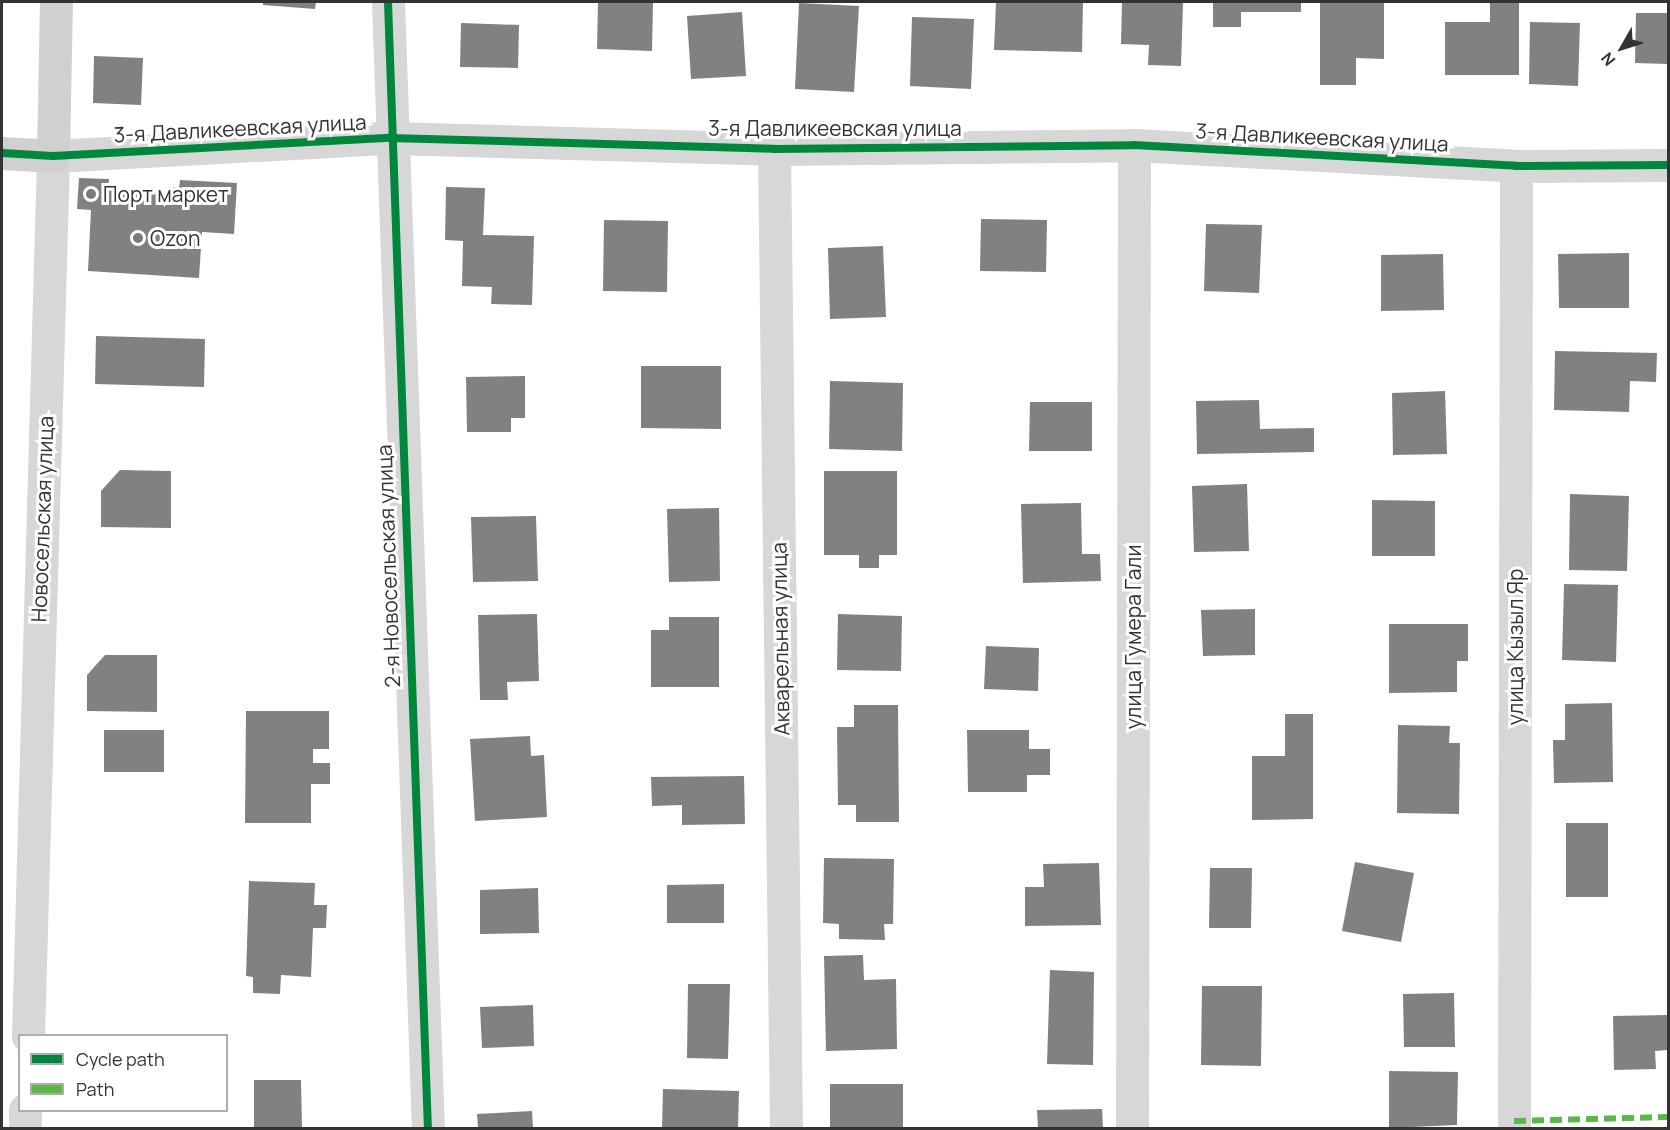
<!DOCTYPE html>
<html>
<head>
<meta charset="utf-8">
<style>
  body { margin:0 }
  #map { position:relative; width:1670px; height:1130px; overflow:hidden; background:#fff; font-family:Manrope,sans-serif }
  div>[style] { position:absolute }
  .building>* { inset:0; background:#818181 }
  .street>* { height:33px; margin:-16.5px; padding:0 16.5px; transform-origin:16.5px; border-radius:16.5px; background:#d7d7d7 }
  .secondary>* { height:33px; margin:-16.5px; padding:0 16.5px; transform-origin:16.5px; border-radius:16.5px; background:#d0d0d0 }
  .quiet>* { height:6px; margin-top:-3px; transform-origin:0; background:repeating-linear-gradient(90deg,#58b947 0 12px,transparent 0 18px) }
  .cycleway>* { height:8px; margin:-4px; padding:0 4px; transform-origin:4px; border-radius:4px; background:#00873e }
  .dots>* { width:16px; height:16px; translate:-50% -50%; box-sizing:border-box; border:3px solid #fff; border-radius:50% }
  span { translate:-50% -50%; white-space:nowrap; text-align:center; line-height:1.15; -webkit-text-stroke:6px #fff; paint-order:stroke }
  .street-label { font-size:21px; color:#333 }
  .poi-label { font-size:21px; color:#333 }
  .left { translate:0 -50%; text-align:left }
  .frame { position:absolute; inset:0; border:3px solid #333; pointer-events:none }
  .legend { position:absolute; left:18px; top:1034px; width:210px; height:78px; box-sizing:border-box; background:#fff; border:2px solid #adadad; margin:0; padding:8px 10px; list-style:none; font-size:18px; color:#333 }
  .legend li { display:flex; align-items:center; gap:12px; height:30px }
  .legend b { width:30px; border:2px solid #adadad }
  .north { position:absolute; left:1592px; top:18px; width:60px; height:60px; -webkit-text-stroke:4px #fff; paint-order:stroke; rotate:231deg; font-size:16px; font-weight:700; line-height:24px; text-align:center; color:#333 }
  .north::after { content:''; display:block; margin:auto; width:21px; height:27px; background:#333; clip-path:polygon(50% 0,100% 100%,50% 72%,0 100%) }
</style>
</head>
<body>
<div id="map">
  <div class="building">
    <div style="clip-path:polygon(263px 2px,316px 2px,315px 9px,263px 5px)"></div>
    <div style="clip-path:polygon(598px 2px,653px 2px,652px 51px,597px 49px)"></div>
    <div style="clip-path:polygon(996px 2px,1083px 2px,1082px 52px,994px 50px)"></div>
    <div style="clip-path:polygon(1122px 2px,1183px 3px,1181px 66px,1148px 65px,1149px 45px,1121px 44px)"></div>
    <div style="clip-path:polygon(1213px 2px,1301px 2px,1301px 12px,1241px 12px,1241px 27px,1213px 27px)"></div>
    <div style="clip-path:polygon(1320px 2px,1384px 2px,1384px 59px,1356px 58px,1356px 85px,1320px 85px)"></div>
    <div style="clip-path:polygon(1490px 2px,1519px 2px,1519px 75px,1445px 75px,1445px 22px,1490px 22px)"></div>
    <div style="clip-path:polygon(799px 3px,859px 6px,854px 92px,795px 89px)"></div>
    <div style="clip-path:polygon(742px 12px,746px 76px,691px 79px,687px 16px)"></div>
    <div style="clip-path:polygon(1636px 13px,1668px 13px,1668px 64px,1635px 63px)"></div>
    <div style="clip-path:polygon(912px 17px,974px 19px,971px 89px,910px 86px)"></div>
    <div style="clip-path:polygon(1530px 22px,1580px 23px,1578px 86px,1529px 84px)"></div>
    <div style="clip-path:polygon(461px 23px,519px 25px,518px 68px,460px 67px)"></div>
    <div style="clip-path:polygon(94px 56px,143px 58px,141px 105px,93px 103px)"></div>
    <div style="clip-path:polygon(79px 178px,109px 179px,108px 190px,171px 194px,171px 187px,179px 188px,180px 180px,237px 183px,234px 234px,202px 232px,199px 278px,88px 271px,91px 210px,77px 209px)"></div>
    <div style="clip-path:polygon(446px 187px,485px 188px,483px 235px,534px 236px,532px 305px,491px 304px,492px 287px,462px 286px,463px 241px,445px 240px)"></div>
    <div style="clip-path:polygon(981px 219px,1047px 220px,1046px 272px,980px 271px)"></div>
    <div style="clip-path:polygon(604px 220px,668px 221px,667px 292px,603px 291px)"></div>
    <div style="clip-path:polygon(1206px 224px,1262px 225px,1259px 293px,1204px 291px)"></div>
    <div style="clip-path:polygon(883px 246px,886px 317px,830px 319px,828px 248px)"></div>
    <div style="clip-path:polygon(1629px 253px,1629px 308px,1559px 308px,1558px 254px)"></div>
    <div style="clip-path:polygon(1443px 254px,1444px 310px,1381px 311px,1381px 255px)"></div>
    <div style="clip-path:polygon(96px 336px,205px 339px,204px 387px,95px 384px)"></div>
    <div style="clip-path:polygon(1555px 351px,1657px 353px,1656px 382px,1630px 381px,1629px 412px,1554px 410px)"></div>
    <div style="clip-path:polygon(641px 366px,721px 366px,721px 429px,641px 428px)"></div>
    <div style="clip-path:polygon(525px 376px,525px 418px,511px 418px,511px 432px,467px 432px,466px 377px)"></div>
    <div style="clip-path:polygon(830px 381px,903px 383px,902px 451px,829px 449px)"></div>
    <div style="clip-path:polygon(1445px 391px,1447px 454px,1393px 455px,1392px 393px)"></div>
    <div style="clip-path:polygon(1259px 400px,1260px 429px,1314px 428px,1314px 452px,1197px 454px,1196px 401px)"></div>
    <div style="clip-path:polygon(1030px 402px,1092px 402px,1092px 451px,1029px 451px)"></div>
    <div style="clip-path:polygon(120px 470px,171px 471px,171px 528px,101px 527px,101px 491px)"></div>
    <div style="clip-path:polygon(824px 471px,897px 471px,897px 555px,879px 555px,879px 568px,859px 568px,859px 555px,824px 555px)"></div>
    <div style="clip-path:polygon(1247px 484px,1249px 551px,1194px 552px,1192px 486px)"></div>
    <div style="clip-path:polygon(1570px 494px,1629px 496px,1627px 571px,1569px 570px)"></div>
    <div style="clip-path:polygon(1372px 500px,1435px 501px,1435px 556px,1372px 556px)"></div>
    <div style="clip-path:polygon(1081px 503px,1082px 554px,1100px 554px,1101px 581px,1023px 583px,1021px 504px)"></div>
    <div style="clip-path:polygon(719px 508px,720px 581px,669px 582px,667px 509px)"></div>
    <div style="clip-path:polygon(536px 516px,538px 581px,473px 582px,471px 517px)"></div>
    <div style="clip-path:polygon(1564px 584px,1618px 585px,1616px 662px,1562px 660px)"></div>
    <div style="clip-path:polygon(1255px 609px,1255px 655px,1203px 656px,1201px 610px)"></div>
    <div style="clip-path:polygon(537px 614px,539px 681px,507px 682px,508px 700px,480px 700px,478px 615px)"></div>
    <div style="clip-path:polygon(838px 614px,902px 616px,901px 671px,837px 670px)"></div>
    <div style="clip-path:polygon(669px 617px,719px 617px,719px 687px,651px 687px,651px 630px,669px 630px)"></div>
    <div style="clip-path:polygon(1389px 624px,1468px 624px,1468px 661px,1457px 661px,1457px 692px,1389px 693px)"></div>
    <div style="clip-path:polygon(986px 646px,1039px 648px,1038px 691px,984px 689px)"></div>
    <div style="clip-path:polygon(105px 655px,157px 655px,157px 712px,87px 711px,87px 675px)"></div>
    <div style="clip-path:polygon(1612px 703px,1613px 782px,1554px 783px,1553px 740px,1565px 740px,1565px 704px)"></div>
    <div style="clip-path:polygon(854px 705px,898px 705px,899px 822px,856px 822px,856px 805px,838px 805px,837px 727px,854px 727px)"></div>
    <div style="clip-path:polygon(246px 711px,329px 711px,329px 749px,313px 749px,313px 763px,330px 763px,330px 784px,311px 784px,311px 823px,245px 823px)"></div>
    <div style="clip-path:polygon(1285px 714px,1313px 714px,1313px 819px,1252px 820px,1252px 756px,1285px 756px)"></div>
    <div style="clip-path:polygon(1398px 725px,1450px 726px,1449px 743px,1460px 743px,1459px 814px,1397px 813px)"></div>
    <div style="clip-path:polygon(104px 730px,164px 730px,164px 772px,104px 772px)"></div>
    <div style="clip-path:polygon(967px 730px,1029px 730px,1029px 749px,1050px 749px,1050px 775px,1027px 775px,1027px 792px,968px 792px)"></div>
    <div style="clip-path:polygon(530px 736px,531px 756px,544px 755px,547px 817px,475px 821px,470px 739px)"></div>
    <div style="clip-path:polygon(744px 776px,745px 824px,682px 825px,682px 805px,652px 806px,651px 777px)"></div>
    <div style="clip-path:polygon(1566px 823px,1608px 823px,1608px 897px,1566px 897px)"></div>
    <div style="clip-path:polygon(824px 858px,894px 859px,893px 924px,884px 924px,885px 940px,839px 939px,839px 924px,823px 923px)"></div>
    <div style="clip-path:polygon(1355px 862px,1414px 873px,1401px 942px,1342px 931px)"></div>
    <div style="clip-path:polygon(1099px 863px,1101px 925px,1025px 926px,1025px 887px,1044px 887px,1043px 864px)"></div>
    <div style="clip-path:polygon(1210px 868px,1252px 868px,1251px 928px,1209px 928px)"></div>
    <div style="clip-path:polygon(249px 881px,315px 883px,314px 905px,327px 905px,326px 928px,313px 928px,311px 977px,281px 975px,280px 994px,253px 993px,253px 977px,246px 976px)"></div>
    <div style="clip-path:polygon(724px 884px,724px 923px,667px 923px,667px 885px)"></div>
    <div style="clip-path:polygon(538px 888px,539px 933px,480px 934px,480px 890px)"></div>
    <div style="clip-path:polygon(863px 955px,864px 980px,896px 979px,897px 1049px,826px 1051px,824px 956px)"></div>
    <div style="clip-path:polygon(1050px 970px,1094px 972px,1093px 1065px,1047px 1064px)"></div>
    <div style="clip-path:polygon(688px 984px,730px 984px,728px 1059px,687px 1058px)"></div>
    <div style="clip-path:polygon(1202px 986px,1262px 986px,1261px 1066px,1201px 1065px)"></div>
    <div style="clip-path:polygon(1454px 993px,1455px 1047px,1404px 1047px,1403px 994px)"></div>
    <div style="clip-path:polygon(533px 1005px,534px 1046px,482px 1048px,480px 1007px)"></div>
    <div style="clip-path:polygon(1668px 1015px,1668px 1050px,1655px 1051px,1656px 1069px,1614px 1070px,1613px 1016px)"></div>
    <div style="clip-path:polygon(1389px 1071px,1458px 1072px,1457px 1125px,1389px 1128px)"></div>
    <div style="clip-path:polygon(254px 1080px,301px 1080px,302px 1128px,254px 1128px)"></div>
    <div style="clip-path:polygon(830px 1084px,903px 1084px,903px 1128px,830px 1128px)"></div>
    <div style="clip-path:polygon(663px 1089px,739px 1091px,738px 1128px,662px 1128px)"></div>
    <div style="clip-path:polygon(1102px 1109px,1103px 1128px,1038px 1128px,1037px 1110px)"></div>
    <div style="clip-path:polygon(532px 1111px,533px 1128px,478px 1128px,477px 1114px)"></div>
  </div>
  <div class="street">
    <div style="left:388px;top:2px;width:1127px;rotate:87.97deg"></div>
    <div style="left:774px;top:149px;width:979px;rotate:89.3deg"></div>
    <div style="left:28px;top:1036px;width:880px;rotate:-88.37deg"></div>
    <div style="left:53px;top:156px;width:337px;rotate:-3.1deg"></div>
    <div style="left:390px;top:138px;width:384px;rotate:1.6deg"></div>
    <div style="left:774px;top:149px;width:360px;rotate:-0.6deg"></div>
    <div style="left:1134px;top:145px;width:383px;rotate:3.1deg"></div>
    <div style="left:1516px;top:166px;width:152px;rotate:-0.4deg"></div>
    <div style="left:25px;top:1128px;width:18px;rotate:-90deg"></div>
    <div style="left:1132px;top:1128px;width:983px;rotate:-89.88deg"></div>
    <div style="left:1514px;top:1128px;width:962px;rotate:-89.88deg"></div>
  </div>
  <div class="secondary">
    <div style="left:2px;top:153px;width:51px;rotate:3.4deg"></div>
    <div style="left:53px;top:156px;width:154px;rotate:-88.9deg"></div>
  </div>
  <div class="quiet">
    <div style="left:1514px;top:1121px;width:154px;rotate:-1.5deg"></div>
  </div>
  <div class="cycleway">
    <div style="left:388px;top:2px;width:1127px;rotate:87.97deg"></div>
    <div style="left:2px;top:153px;width:51px;rotate:3.4deg"></div>
    <div style="left:53px;top:156px;width:337px;rotate:-3.1deg"></div>
    <div style="left:390px;top:138px;width:384px;rotate:1.6deg"></div>
    <div style="left:774px;top:149px;width:360px;rotate:-0.6deg"></div>
    <div style="left:1134px;top:145px;width:383px;rotate:3.1deg"></div>
    <div style="left:1516px;top:166px;width:152px;rotate:-0.4deg"></div>
  </div>
  <div class="dots">
    <div style="left:91px;top:194px;background:#7a7a7a"></div>
    <div style="left:138px;top:238px;background:#7a7a7a"></div>
  </div>
  <div class="street-label">
    <span style="left:240px;top:128px;rotate:-3deg">3-я Давликеевская улица</span>
    <span style="left:835px;top:128px">3-я Давликеевская улица</span>
    <span style="left:1322px;top:137px;rotate:3deg">3-я Давликеевская улица</span>
    <span style="left:42px;top:519px;rotate:-88deg">Новосельская улица</span>
    <span style="left:388px;top:566px;rotate:-92deg">2-я Новосельская улица</span>
    <span style="left:1133px;top:637px;rotate:-90deg">улица Гумера Гали</span>
    <span style="left:780px;top:639px;rotate:-91deg">Акварельная улица</span>
    <span style="left:1515px;top:647px;rotate:-90deg">улица Кызыл Яр</span>
  </div>
  <div class="poi-label">
    <span class="left" style="left:103px;top:194px">Порт маркет</span>
    <span class="left" style="left:150px;top:238px">Ozon</span>
  </div>
  <div class="frame"></div>
  <ul class="legend">
  <li><b style="height:8px;background:#00873e"></b>Cycle path</li>
  <li><b style="height:8px;background:#58b947"></b>Path</li>
  </ul>
  <div class="north">N</div>
</div>
</body>
</html>
